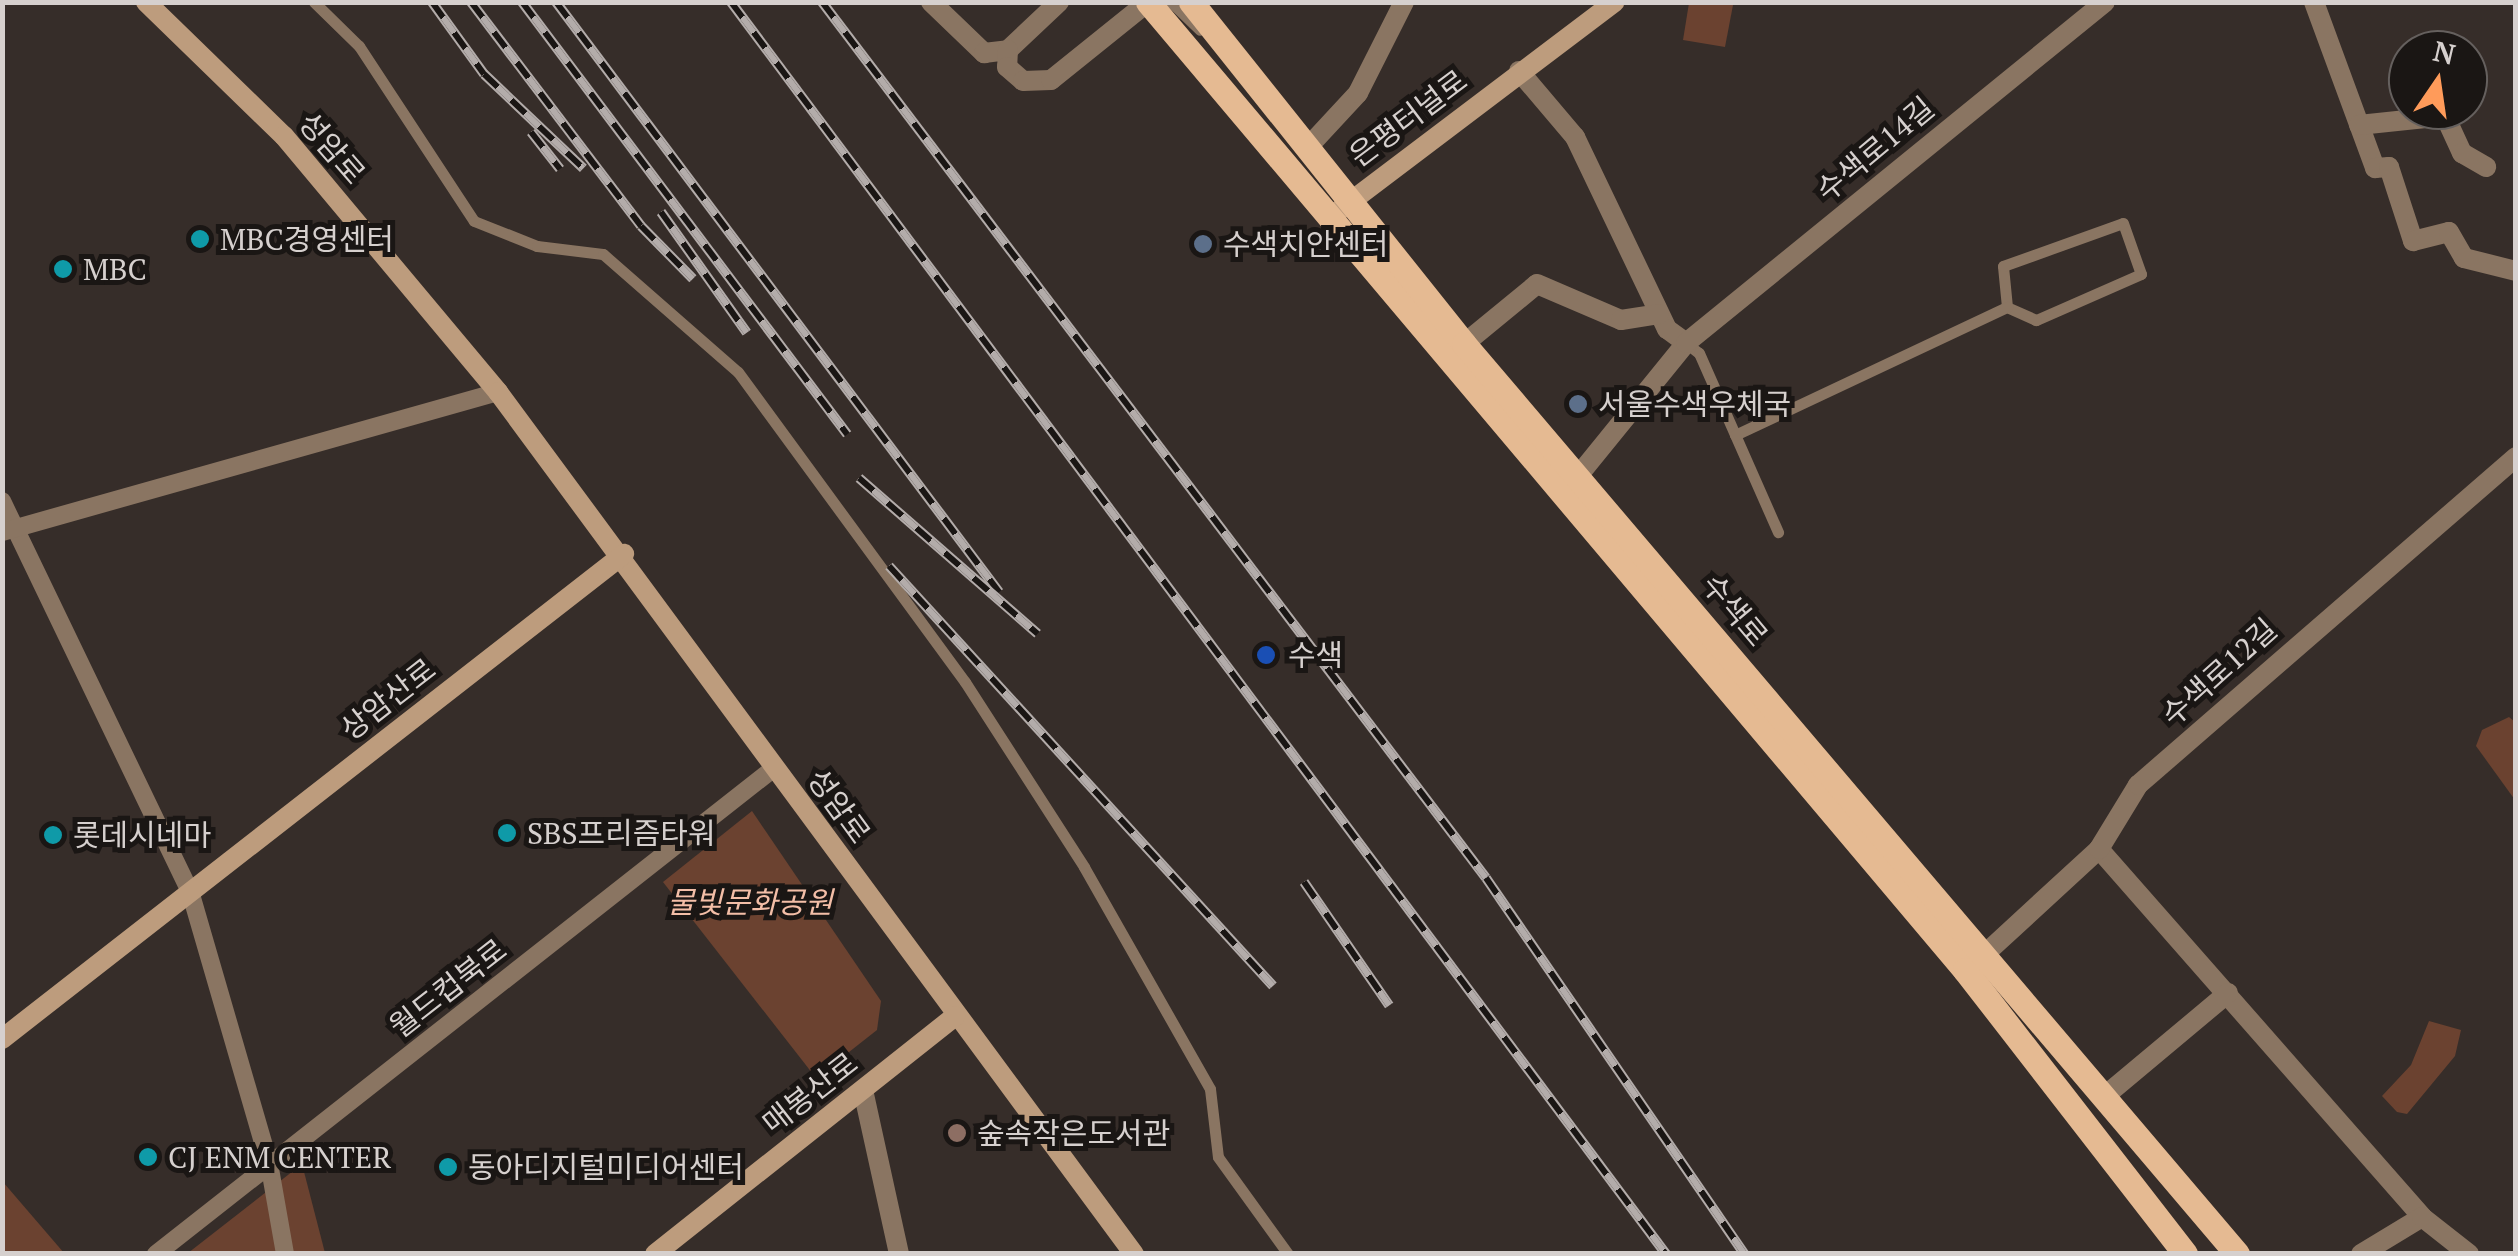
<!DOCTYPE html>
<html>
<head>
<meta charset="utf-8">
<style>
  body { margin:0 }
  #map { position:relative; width:2518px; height:1256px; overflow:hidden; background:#362d29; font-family:"PT Serif","Noto Sans KR",serif }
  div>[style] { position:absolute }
  .green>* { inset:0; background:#6b4230 }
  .service>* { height:11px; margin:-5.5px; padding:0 5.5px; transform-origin:5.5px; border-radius:5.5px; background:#8a7562 }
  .pedestrian>* { height:18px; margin:-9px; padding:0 9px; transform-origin:9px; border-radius:9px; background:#8a7562 }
  .minor>* { height:20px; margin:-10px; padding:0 10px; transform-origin:10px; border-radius:10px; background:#8a7562 }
  .secondary>* { height:20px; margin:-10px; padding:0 10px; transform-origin:10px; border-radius:10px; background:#bd9c7d }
  .primary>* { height:25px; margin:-12.5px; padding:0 12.5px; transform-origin:12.5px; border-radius:12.5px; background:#e5ba92 }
  .rail>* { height:10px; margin-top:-5px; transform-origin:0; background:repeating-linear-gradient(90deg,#1a1614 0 19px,#b3acaa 0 38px); box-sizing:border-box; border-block:2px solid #b3acaa }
  .dots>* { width:28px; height:28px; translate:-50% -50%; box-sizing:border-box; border:5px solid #1a1614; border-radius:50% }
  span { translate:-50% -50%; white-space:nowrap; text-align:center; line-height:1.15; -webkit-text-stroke:10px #1a1614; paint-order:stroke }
  .street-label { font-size:30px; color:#d6d0ce }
  .poi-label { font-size:30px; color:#d6d0ce }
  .left { translate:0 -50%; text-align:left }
  .park-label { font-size:30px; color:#f3bea7; font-style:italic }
  .frame { position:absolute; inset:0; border:5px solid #d6d0ce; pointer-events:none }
  .north { position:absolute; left:2388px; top:30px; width:100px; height:100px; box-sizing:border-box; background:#1a1614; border:2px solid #65605e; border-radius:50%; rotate:13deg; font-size:28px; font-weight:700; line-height:40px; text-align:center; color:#d6d0ce }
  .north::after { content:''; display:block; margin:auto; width:35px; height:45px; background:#ff9b5a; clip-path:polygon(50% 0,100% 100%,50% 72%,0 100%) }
</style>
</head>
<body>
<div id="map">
  <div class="green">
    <div style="clip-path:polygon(1689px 3px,1733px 5px,1725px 47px,1683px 40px)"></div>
    <div style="clip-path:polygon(2509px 717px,2515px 722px,2515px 800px,2476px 746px,2482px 730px)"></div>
    <div style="clip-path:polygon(752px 811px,881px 1001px,877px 1030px,816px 1078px,663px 882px)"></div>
    <div style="clip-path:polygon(2429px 1021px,2461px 1030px,2455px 1056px,2407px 1114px,2397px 1112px,2382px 1096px,2411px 1065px)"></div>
    <div style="clip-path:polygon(302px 1164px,325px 1253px,188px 1253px)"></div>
    <div style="clip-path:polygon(2px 1182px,3px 1182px,64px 1253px,3px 1253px)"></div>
  </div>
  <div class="service">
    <div style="left:314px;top:2px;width:63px;rotate:44.4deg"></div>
    <div style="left:359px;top:46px;width:209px;rotate:56.7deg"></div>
    <div style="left:474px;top:221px;width:68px;rotate:21.6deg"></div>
    <div style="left:537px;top:246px;width:66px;rotate:6.9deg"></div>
    <div style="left:603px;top:254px;width:179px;rotate:41.2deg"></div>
    <div style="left:738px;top:372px;width:384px;rotate:53.8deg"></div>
    <div style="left:965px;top:682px;width:220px;rotate:57.2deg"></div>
    <div style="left:1084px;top:867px;width:255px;rotate:60.4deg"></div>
    <div style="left:1210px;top:1089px;width:68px;rotate:83.3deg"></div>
    <div style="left:1218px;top:1157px;width:120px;rotate:54.2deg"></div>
    <div style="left:1171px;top:2px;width:40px;rotate:44deg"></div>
    <div style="left:2123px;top:223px;width:54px;rotate:70.6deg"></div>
    <div style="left:2141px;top:274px;width:115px;rotate:156.3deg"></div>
    <div style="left:2036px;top:320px;width:32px;rotate:-156deg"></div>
    <div style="left:2007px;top:307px;width:41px;rotate:-95.6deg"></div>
    <div style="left:2003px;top:266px;width:127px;rotate:-19.7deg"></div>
    <div style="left:1686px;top:343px;width:16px;rotate:38deg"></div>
    <div style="left:1699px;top:353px;width:196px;rotate:66.2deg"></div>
    <div style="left:1735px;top:435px;width:301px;rotate:-25.2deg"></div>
  </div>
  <div class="pedestrian">
    <div style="left:2px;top:501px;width:433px;rotate:64.3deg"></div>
    <div style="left:190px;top:891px;width:283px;rotate:73.8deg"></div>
    <div style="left:269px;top:1163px;width:92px;rotate:80deg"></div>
    <div style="left:2px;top:532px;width:515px;rotate:-15.76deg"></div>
    <div style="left:156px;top:1254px;width:786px;rotate:-38.18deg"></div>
  </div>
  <div class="minor">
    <div style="left:931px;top:2px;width:74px;rotate:43.9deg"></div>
    <div style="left:984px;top:53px;width:24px;rotate:-7deg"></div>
    <div style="left:1059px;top:2px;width:70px;rotate:136.7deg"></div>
    <div style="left:1008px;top:50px;width:17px;rotate:93deg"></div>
    <div style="left:1007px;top:67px;width:21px;rotate:41deg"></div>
    <div style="left:1023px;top:81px;width:28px;rotate:-2deg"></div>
    <div style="left:1051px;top:80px;width:124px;rotate:-38.8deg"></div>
    <div style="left:2314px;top:2px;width:177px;rotate:69.8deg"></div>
    <div style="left:2375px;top:168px;width:14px;rotate:-4deg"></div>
    <div style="left:2389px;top:167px;width:78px;rotate:72deg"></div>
    <div style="left:2413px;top:241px;width:37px;rotate:-14deg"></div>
    <div style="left:2449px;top:232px;width:30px;rotate:60deg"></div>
    <div style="left:2464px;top:258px;width:54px;rotate:14deg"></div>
    <div style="left:1519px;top:71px;width:87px;rotate:49.7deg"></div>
    <div style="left:1575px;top:137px;width:213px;rotate:64.4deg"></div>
    <div style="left:1667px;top:329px;width:24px;rotate:36deg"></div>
    <div style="left:2359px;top:125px;width:86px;rotate:-6deg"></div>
    <div style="left:2445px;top:116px;width:41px;rotate:65.3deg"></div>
    <div style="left:2462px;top:153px;width:28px;rotate:30deg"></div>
    <div style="left:1309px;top:146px;width:72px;rotate:-47.2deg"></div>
    <div style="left:1358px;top:93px;width:102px;rotate:-63.2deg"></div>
    <div style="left:1464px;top:344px;width:94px;rotate:-39.4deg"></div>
    <div style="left:1537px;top:284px;width:91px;rotate:23.2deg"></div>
    <div style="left:1621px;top:320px;width:38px;rotate:-9deg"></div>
    <div style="left:1578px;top:476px;width:171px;rotate:-50.9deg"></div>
    <div style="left:1686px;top:343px;width:540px;rotate:-39.14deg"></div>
    <div style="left:2099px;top:849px;width:490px;rotate:48.7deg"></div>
    <div style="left:1986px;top:953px;width:154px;rotate:-42.6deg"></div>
    <div style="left:2099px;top:849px;width:75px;rotate:-58.6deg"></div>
    <div style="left:2138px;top:785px;width:500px;rotate:-40.95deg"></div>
    <div style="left:863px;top:1090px;width:168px;rotate:77.6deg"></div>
    <div style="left:2106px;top:1095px;width:159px;rotate:-39.9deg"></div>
    <div style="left:2361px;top:1254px;width:71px;rotate:-31.2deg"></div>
    <div style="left:2422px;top:1217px;width:60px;rotate:38.2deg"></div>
  </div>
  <div class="secondary">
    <div style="left:146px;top:2px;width:192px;rotate:44.2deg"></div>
    <div style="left:284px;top:136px;width:334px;rotate:50.1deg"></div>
    <div style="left:498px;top:392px;width:1071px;rotate:53.58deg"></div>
    <div style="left:1333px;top:215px;width:353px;rotate:-37.1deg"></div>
    <div style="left:2px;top:1039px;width:789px;rotate:-37.95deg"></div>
    <div style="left:655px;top:1254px;width:383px;rotate:-38.4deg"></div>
  </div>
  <div class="primary">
    <div style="left:1148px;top:2px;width:1267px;rotate:49.84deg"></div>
    <div style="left:1965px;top:970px;width:359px;rotate:52.2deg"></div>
    <div style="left:1191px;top:2px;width:438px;rotate:51.4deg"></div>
    <div style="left:1464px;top:344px;width:1194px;rotate:49.65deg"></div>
  </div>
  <div class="rail">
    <div style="left:432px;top:2px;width:89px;rotate:54.2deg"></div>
    <div style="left:484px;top:74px;width:137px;rotate:43.5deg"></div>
    <div style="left:471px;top:2px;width:281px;rotate:52.8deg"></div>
    <div style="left:641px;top:226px;width:74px;rotate:45.5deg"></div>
    <div style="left:522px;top:2px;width:541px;rotate:53.05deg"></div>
    <div style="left:556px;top:2px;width:738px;rotate:53.1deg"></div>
    <div style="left:731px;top:2px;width:1563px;rotate:53.25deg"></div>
    <div style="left:822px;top:2px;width:1099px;rotate:52.84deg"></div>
    <div style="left:1486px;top:878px;width:456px;rotate:55.5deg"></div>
    <div style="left:531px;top:132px;width:47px;rotate:51.9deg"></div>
    <div style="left:661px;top:212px;width:148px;rotate:54.6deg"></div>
    <div style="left:859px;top:478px;width:237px;rotate:41.1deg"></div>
    <div style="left:889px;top:566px;width:569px;rotate:47.56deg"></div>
    <div style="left:1304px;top:882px;width:150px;rotate:55.4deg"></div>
  </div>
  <div class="dots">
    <div style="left:200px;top:239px;background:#0f9aa8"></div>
    <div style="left:1203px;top:244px;background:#5c6f8a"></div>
    <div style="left:63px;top:269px;background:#0f9aa8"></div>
    <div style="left:1578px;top:404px;background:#5c6f8a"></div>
    <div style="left:1266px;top:655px;background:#1a4fb4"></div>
    <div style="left:507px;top:833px;background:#0f9aa8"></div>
    <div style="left:53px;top:835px;background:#0f9aa8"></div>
    <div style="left:957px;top:1133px;background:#8d6e63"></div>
    <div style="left:148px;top:1157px;background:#0f9aa8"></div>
    <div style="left:448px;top:1167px;background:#0f9aa8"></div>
  </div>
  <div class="street-label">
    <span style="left:1408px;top:118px;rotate:-37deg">은평터널로</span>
    <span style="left:332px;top:148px;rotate:49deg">성암로</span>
    <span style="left:1875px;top:149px;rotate:-40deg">수색로14길</span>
    <span style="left:1735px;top:610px;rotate:50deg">수색로</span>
    <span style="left:2219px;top:672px;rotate:-42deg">수색로12길</span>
    <span style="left:388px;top:699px;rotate:-38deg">상암산로</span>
    <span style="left:839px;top:806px;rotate:54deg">성암로</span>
    <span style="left:448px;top:988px;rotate:-38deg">월드컵북로</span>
    <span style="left:810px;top:1093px;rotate:-38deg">매봉산로</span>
  </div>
  <div class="poi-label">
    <span class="left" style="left:220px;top:239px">MBC경영센터</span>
    <span class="left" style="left:1223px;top:244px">수색치안센터</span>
    <span class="left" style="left:83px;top:269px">MBC</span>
    <span class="left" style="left:1598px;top:404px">서울수색우체국</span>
    <span class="left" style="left:1288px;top:655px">수색</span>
    <span class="left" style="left:527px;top:833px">SBS프리즘타워</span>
    <span class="left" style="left:73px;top:835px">롯데시네마</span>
    <span class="left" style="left:977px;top:1133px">숲속작은도서관</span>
    <span class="left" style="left:168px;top:1157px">CJ ENM CENTER</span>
    <span class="left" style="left:468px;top:1167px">동아디지털미디어센터</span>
  </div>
  <div class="park-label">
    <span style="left:750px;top:902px">물빛문화공원</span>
  </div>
  <div class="frame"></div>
  <div class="north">N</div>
</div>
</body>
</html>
